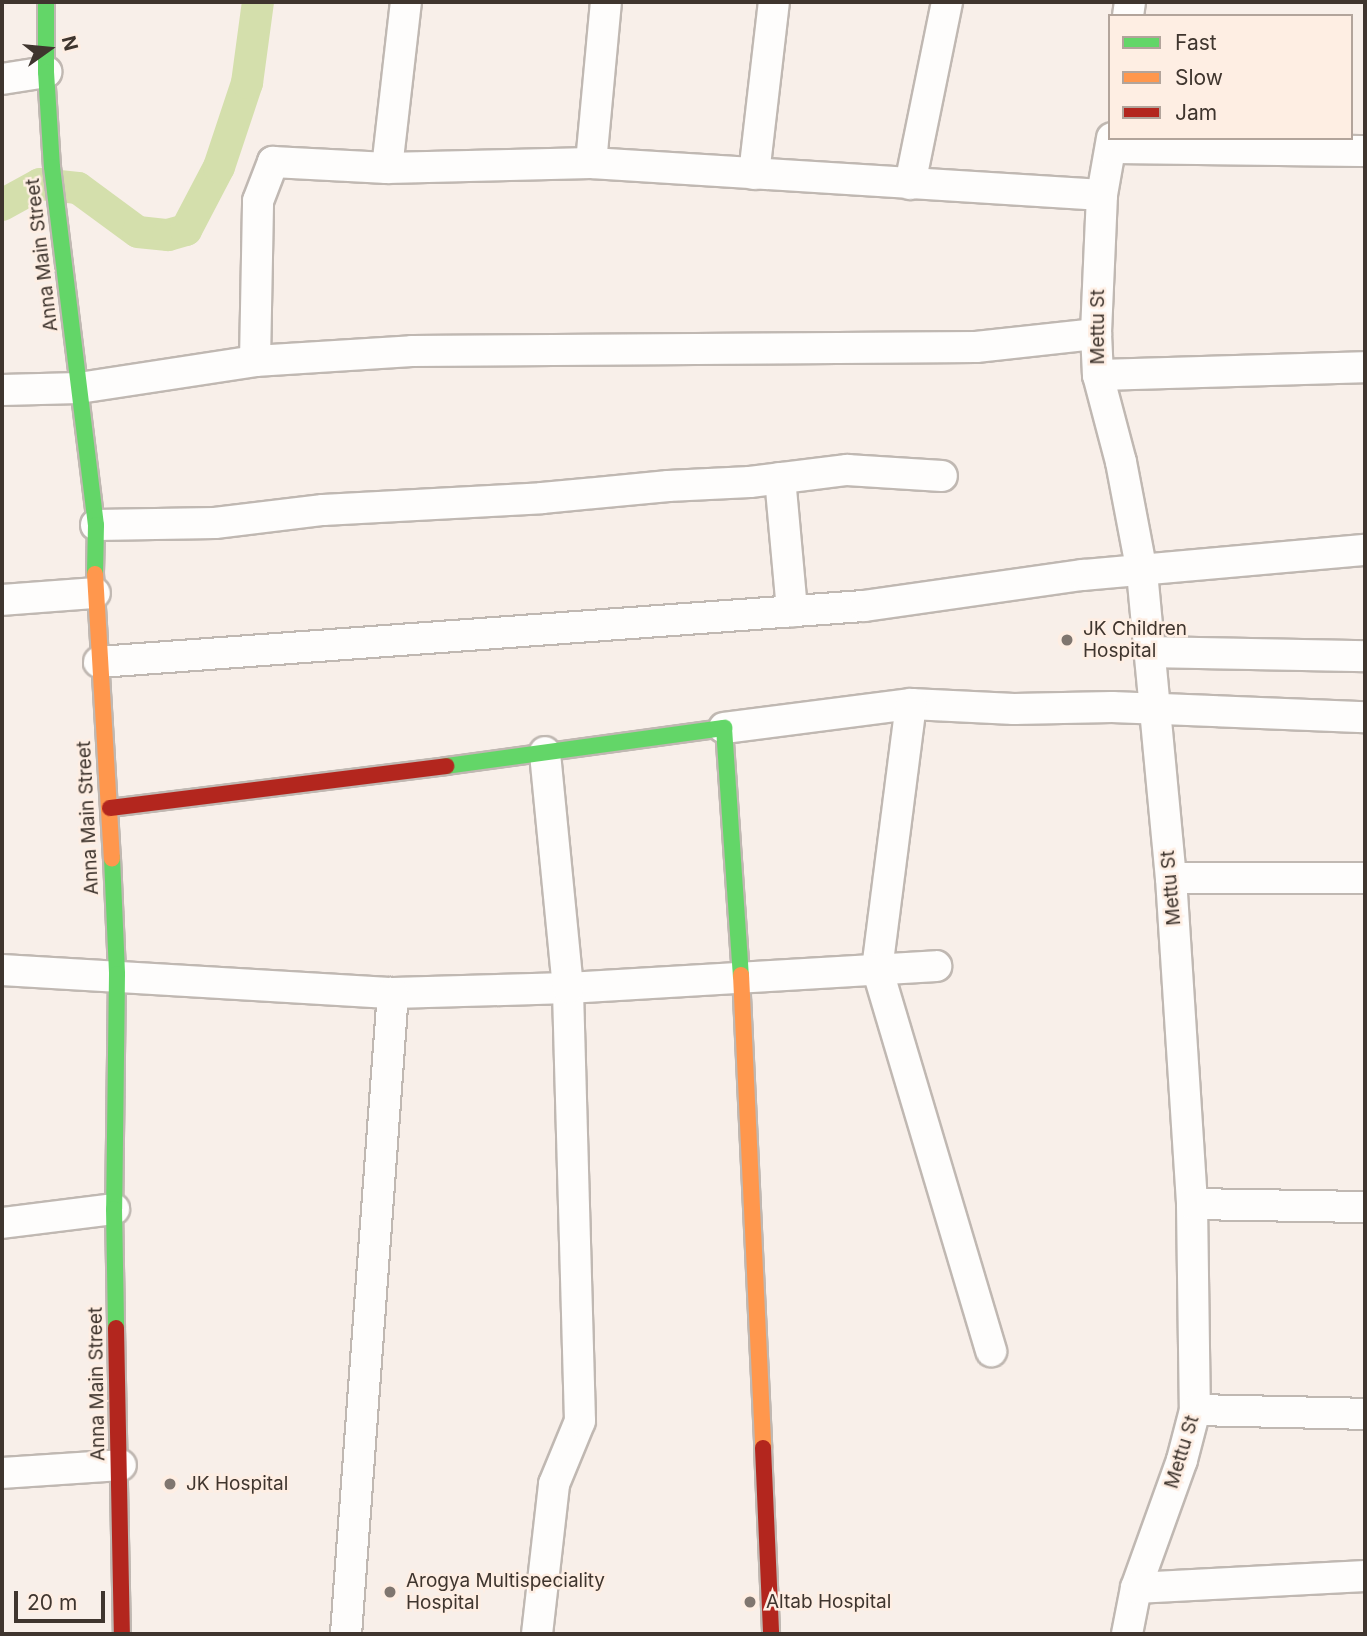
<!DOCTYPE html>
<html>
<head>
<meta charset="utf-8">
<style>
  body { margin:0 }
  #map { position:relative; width:1367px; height:1636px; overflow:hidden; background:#f8efe9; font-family:Inter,sans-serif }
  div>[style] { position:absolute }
  .canal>* { height:32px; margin:-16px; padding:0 16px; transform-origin:16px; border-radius:16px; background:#d4dfac }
  .roads { filter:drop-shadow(2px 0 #c0b8b2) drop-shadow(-2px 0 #c0b8b2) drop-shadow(0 2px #c0b8b2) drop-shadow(0 -2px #c0b8b2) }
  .street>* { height:30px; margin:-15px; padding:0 15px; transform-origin:15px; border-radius:15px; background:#fefdfc }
  .fast>* { height:16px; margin:-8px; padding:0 8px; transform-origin:8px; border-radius:8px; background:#63d668 }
  .slow>* { height:16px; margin:-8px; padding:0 8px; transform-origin:8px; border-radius:8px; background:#ff974d }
  .jam>* { height:16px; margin:-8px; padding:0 8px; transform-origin:8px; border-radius:8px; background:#b3261e }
  .dots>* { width:19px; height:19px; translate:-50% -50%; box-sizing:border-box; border:4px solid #feeee3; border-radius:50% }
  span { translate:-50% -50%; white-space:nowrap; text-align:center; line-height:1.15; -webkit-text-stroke:5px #feeee3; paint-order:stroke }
  .street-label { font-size:19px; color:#3f352e }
  .poi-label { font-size:19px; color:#3f352e }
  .left { translate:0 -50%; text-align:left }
  .frame { position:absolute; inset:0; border:4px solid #3f352e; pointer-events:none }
  .legend { position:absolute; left:1108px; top:14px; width:245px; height:126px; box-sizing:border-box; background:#feeee3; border:2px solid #b2a49b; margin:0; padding:9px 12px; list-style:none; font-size:21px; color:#3f352e }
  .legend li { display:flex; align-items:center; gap:14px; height:35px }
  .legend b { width:35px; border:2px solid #b2a49b }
  .north { position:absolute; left:14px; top:14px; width:70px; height:70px; -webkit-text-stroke:5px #feeee3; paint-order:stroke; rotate:75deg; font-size:19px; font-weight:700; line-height:28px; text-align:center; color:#3f352e }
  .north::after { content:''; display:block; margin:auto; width:24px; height:32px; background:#3f352e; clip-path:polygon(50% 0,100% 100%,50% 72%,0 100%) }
  .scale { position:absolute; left:14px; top:1591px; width:91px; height:32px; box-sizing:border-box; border:4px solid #3f352e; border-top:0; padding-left:9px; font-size:21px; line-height:24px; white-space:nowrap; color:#3f352e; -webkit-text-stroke:5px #feeee3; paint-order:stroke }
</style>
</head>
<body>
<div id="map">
  <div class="canal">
    <div style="left:2px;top:205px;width:43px;rotate:-28.9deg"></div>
    <div style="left:40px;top:184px;width:38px;rotate:6deg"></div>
    <div style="left:78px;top:188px;width:74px;rotate:36.3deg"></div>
    <div style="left:138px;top:232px;width:30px;rotate:6deg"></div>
    <div style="left:168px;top:235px;width:19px;rotate:-16deg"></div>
    <div style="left:186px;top:230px;width:71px;rotate:-62.4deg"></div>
    <div style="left:219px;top:167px;width:89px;rotate:-71.6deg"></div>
    <div style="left:247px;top:83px;width:82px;rotate:-82.3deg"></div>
  </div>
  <div class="roads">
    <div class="street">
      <div style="left:1128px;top:16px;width:14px;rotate:-82deg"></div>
      <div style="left:2px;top:79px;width:45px;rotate:-9deg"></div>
      <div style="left:1112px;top:138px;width:58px;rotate:100deg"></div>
      <div style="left:1102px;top:195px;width:139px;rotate:92.5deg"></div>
      <div style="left:1096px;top:334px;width:41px;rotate:87.2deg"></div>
      <div style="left:1098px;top:375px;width:90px;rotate:75.2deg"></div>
      <div style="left:1121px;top:462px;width:112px;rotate:79.2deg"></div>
      <div style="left:1142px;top:572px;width:307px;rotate:84.6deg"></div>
      <div style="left:1171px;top:878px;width:327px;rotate:86.3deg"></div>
      <div style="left:1192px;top:1204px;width:206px;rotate:89.2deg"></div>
      <div style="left:1195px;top:1410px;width:52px;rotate:104.6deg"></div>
      <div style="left:1182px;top:1460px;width:136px;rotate:109.8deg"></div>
      <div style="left:1136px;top:1588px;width:47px;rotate:101.1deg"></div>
      <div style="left:1111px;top:148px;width:254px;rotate:0.7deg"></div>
      <div style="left:591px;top:163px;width:162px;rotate:-84.7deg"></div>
      <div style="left:387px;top:168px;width:167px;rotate:-83.5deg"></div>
      <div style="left:754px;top:174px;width:173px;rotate:-83.4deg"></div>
      <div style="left:910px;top:184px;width:186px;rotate:-78.5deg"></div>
      <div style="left:255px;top:361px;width:160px;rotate:-88.9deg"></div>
      <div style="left:258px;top:201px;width:42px;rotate:-69deg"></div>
      <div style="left:273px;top:162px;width:114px;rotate:3deg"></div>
      <div style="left:387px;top:168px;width:204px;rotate:-1.4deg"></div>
      <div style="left:591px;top:163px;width:512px;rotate:3.58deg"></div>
      <div style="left:1098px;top:375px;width:267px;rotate:-1.7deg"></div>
      <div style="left:2px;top:390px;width:77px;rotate:-1.5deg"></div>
      <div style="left:79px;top:388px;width:178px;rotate:-8.7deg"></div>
      <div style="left:255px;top:361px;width:157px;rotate:-3.6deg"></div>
      <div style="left:412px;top:351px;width:564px;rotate:-0.41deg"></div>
      <div style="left:976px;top:347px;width:121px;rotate:-6.2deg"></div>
      <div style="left:780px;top:478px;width:134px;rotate:84.8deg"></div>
      <div style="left:96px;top:525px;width:119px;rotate:-1deg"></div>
      <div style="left:215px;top:523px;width:109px;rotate:-6.9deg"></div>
      <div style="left:323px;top:510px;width:219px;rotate:-3.1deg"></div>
      <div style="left:542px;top:498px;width:127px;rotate:-5.4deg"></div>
      <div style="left:668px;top:486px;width:82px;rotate:-2.8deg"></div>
      <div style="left:750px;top:482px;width:98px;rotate:-7.1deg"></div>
      <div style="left:847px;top:470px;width:95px;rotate:3.6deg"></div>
      <div style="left:2px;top:600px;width:93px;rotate:-4.3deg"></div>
      <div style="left:1149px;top:652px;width:216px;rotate:1.1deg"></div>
      <div style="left:99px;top:662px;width:767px;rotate:-4.19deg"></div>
      <div style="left:864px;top:606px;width:221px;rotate:-8.1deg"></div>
      <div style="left:1083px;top:575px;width:283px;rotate:-5.1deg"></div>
      <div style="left:911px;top:704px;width:103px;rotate:2.8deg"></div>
      <div style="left:1014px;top:709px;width:98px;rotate:-1.2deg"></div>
      <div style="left:1112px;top:707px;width:253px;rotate:2.3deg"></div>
      <div style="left:724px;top:728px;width:189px;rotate:-7.3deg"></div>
      <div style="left:911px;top:704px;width:266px;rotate:97.3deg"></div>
      <div style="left:877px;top:968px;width:400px;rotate:73.4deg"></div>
      <div style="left:1171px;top:878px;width:194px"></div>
      <div style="left:2px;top:970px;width:392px;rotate:3.4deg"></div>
      <div style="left:393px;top:993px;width:175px;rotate:-1.6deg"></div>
      <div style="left:568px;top:988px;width:369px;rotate:-3.4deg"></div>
      <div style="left:1192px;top:1204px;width:173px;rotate:1deg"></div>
      <div style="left:2px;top:1223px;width:113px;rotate:-7.1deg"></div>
      <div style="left:1195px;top:1410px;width:170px;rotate:1.3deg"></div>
      <div style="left:2px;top:1473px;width:119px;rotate:-3.8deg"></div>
      <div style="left:1136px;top:1588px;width:229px;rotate:-3deg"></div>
      <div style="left:346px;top:1634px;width:643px;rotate:-85.81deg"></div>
      <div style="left:537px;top:1634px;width:151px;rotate:-83.5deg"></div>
      <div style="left:554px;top:1484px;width:68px;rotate:-67.6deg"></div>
      <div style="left:580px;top:1421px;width:433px;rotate:-91.6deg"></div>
      <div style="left:568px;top:988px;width:237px;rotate:-95.6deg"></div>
    </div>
    <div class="fast">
      <div style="left:46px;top:2px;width:70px;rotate:90deg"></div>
      <div style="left:46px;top:72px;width:95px;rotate:86.4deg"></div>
      <div style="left:52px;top:167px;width:361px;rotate:83deg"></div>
      <div style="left:96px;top:525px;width:49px;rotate:91.2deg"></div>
      <div style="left:446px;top:766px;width:281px;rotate:-7.8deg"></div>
      <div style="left:724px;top:728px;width:248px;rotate:86.1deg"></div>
      <div style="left:112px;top:858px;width:116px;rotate:87.5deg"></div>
      <div style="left:117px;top:974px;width:235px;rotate:90.7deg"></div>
      <div style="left:114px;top:1209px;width:119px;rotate:89deg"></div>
    </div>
    <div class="slow">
      <div style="left:95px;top:574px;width:285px;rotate:86.6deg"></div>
      <div style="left:741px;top:975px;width:474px;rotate:87.3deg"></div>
    </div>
    <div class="jam">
      <div style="left:110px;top:808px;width:339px;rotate:-7.1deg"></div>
      <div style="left:116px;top:1328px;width:306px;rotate:88.9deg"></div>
      <div style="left:763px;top:1448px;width:186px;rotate:87.5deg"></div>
    </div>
  </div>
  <div class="dots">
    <div style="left:1067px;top:640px;background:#80766f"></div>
    <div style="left:170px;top:1484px;background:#80766f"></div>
    <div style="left:390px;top:1592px;background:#80766f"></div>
    <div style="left:750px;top:1602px;background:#80766f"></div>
  </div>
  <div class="street-label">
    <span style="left:42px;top:255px;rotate:-97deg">Anna Main Street</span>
    <span style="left:1098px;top:327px;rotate:-90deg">Mettu St</span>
    <span style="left:88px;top:818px;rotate:-93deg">Anna Main Street</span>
    <span style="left:1171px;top:888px;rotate:-95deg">Mettu St</span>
    <span style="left:97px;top:1384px;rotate:-91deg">Anna Main Street</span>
    <span style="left:1182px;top:1452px;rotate:-73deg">Mettu St</span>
  </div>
  <div class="poi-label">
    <span class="left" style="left:1083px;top:640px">JK Children<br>Hospital</span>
    <span class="left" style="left:186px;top:1484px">JK Hospital</span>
    <span class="left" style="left:406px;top:1592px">Arogya Multispeciality<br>Hospital</span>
    <span class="left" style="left:766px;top:1602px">Altab Hospital</span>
  </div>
  <div class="frame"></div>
  <ul class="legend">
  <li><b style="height:9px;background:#63d668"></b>Fast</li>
  <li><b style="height:9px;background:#ff974d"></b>Slow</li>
  <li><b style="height:9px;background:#b3261e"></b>Jam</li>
  </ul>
  <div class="north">N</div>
  <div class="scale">20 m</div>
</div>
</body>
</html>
